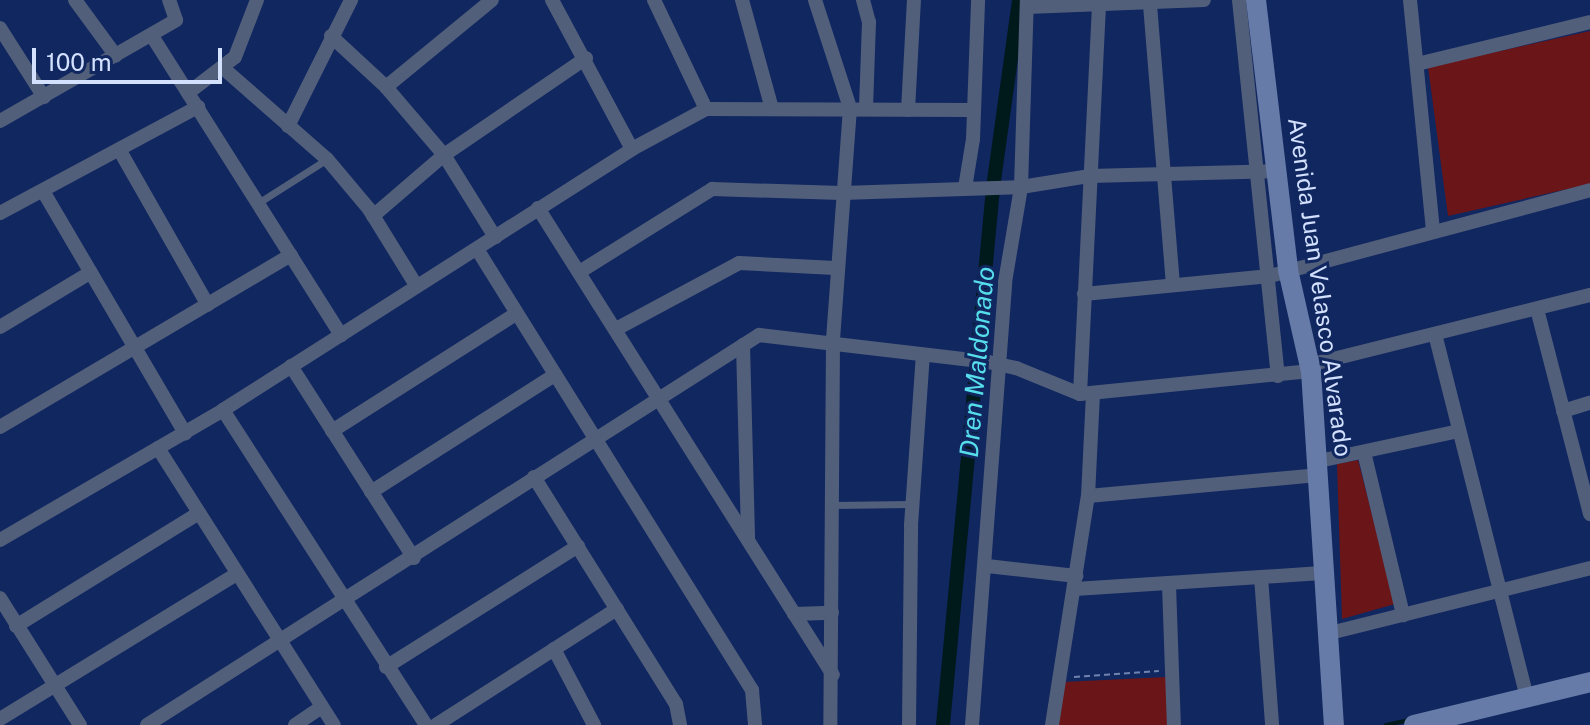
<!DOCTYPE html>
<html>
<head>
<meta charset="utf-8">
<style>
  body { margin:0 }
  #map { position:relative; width:1590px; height:725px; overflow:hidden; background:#112760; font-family:"Public Sans",sans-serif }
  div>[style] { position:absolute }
  .green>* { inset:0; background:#6a1518 }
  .stream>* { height:4px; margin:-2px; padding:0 2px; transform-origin:2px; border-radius:2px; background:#00191b }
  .canal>* { height:14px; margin:-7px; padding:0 7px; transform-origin:7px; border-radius:7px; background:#00191b }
  .path>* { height:2px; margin-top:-1px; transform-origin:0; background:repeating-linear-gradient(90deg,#7082ae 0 6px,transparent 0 10px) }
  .lane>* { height:7px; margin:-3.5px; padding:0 3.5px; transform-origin:3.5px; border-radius:3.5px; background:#525f7b }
  .street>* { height:14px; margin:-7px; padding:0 7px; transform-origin:7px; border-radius:7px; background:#525f7b }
  .secondary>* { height:20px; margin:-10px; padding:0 10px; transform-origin:10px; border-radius:10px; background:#667ba7 }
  span { translate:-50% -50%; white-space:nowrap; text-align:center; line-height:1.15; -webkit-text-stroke:6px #112760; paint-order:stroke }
  .street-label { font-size:24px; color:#d3e1fe }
  .water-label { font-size:26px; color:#56deeb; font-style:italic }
  .scale { position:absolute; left:32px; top:48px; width:190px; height:36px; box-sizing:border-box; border:4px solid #d3e1fe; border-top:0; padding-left:10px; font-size:24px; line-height:28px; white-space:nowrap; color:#d3e1fe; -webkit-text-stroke:6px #112760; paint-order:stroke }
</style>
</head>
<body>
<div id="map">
  <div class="green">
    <div style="clip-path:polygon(1590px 31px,1590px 184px,1448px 216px,1428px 67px)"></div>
    <div style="clip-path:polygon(1358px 460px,1395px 604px,1342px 619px,1337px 464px)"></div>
    <div style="clip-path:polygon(1166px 677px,1168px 725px,1058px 725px,1063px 682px)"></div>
  </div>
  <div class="stream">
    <div style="left:1386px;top:725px;width:24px;rotate:-12deg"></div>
  </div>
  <div class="canal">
    <div style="left:943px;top:725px;width:539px;rotate:-84.68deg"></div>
    <div style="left:993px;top:188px;width:190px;rotate:-82.1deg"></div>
  </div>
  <div class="path">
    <div style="left:1074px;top:677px;width:85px;rotate:-4deg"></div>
  </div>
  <div class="lane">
    <div style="left:258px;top:203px;width:82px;rotate:-32.5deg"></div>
    <div style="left:831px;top:505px;width:81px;rotate:-0.7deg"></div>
  </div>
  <div class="street">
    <div style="left:75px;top:0;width:69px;rotate:53.8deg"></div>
    <div style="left:552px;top:0;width:169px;rotate:61.8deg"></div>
    <div style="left:654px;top:0;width:121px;rotate:64.5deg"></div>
    <div style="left:742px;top:0;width:113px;rotate:74.6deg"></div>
    <div style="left:815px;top:0;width:114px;rotate:72deg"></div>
    <div style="left:850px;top:108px;width:235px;rotate:94.2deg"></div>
    <div style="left:833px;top:342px;width:383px;rotate:90.4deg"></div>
    <div style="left:863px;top:0;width:23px;rotate:75deg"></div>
    <div style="left:869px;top:22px;width:86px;rotate:92deg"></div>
    <div style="left:1239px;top:0;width:378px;rotate:84.1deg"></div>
    <div style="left:1410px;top:0;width:232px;rotate:84.3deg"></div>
    <div style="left:1150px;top:5px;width:281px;rotate:85.3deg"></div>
    <div style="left:1027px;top:7px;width:177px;rotate:-2.3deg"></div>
    <div style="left:0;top:28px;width:82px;rotate:57.5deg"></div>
    <div style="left:152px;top:36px;width:354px;rotate:57.7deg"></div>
    <div style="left:331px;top:36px;width:75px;rotate:42.8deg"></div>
    <div style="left:386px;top:87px;width:89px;rotate:49.5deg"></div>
    <div style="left:444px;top:155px;width:97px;rotate:58.1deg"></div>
    <div style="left:1417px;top:64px;width:178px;rotate:-13.6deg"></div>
    <div style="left:223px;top:68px;width:138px;rotate:41.2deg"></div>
    <div style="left:327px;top:159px;width:65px;rotate:50deg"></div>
    <div style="left:369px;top:209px;width:89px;rotate:58.3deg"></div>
    <div style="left:386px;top:87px;width:137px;rotate:-39.4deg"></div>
    <div style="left:188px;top:93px;width:59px;rotate:-37.5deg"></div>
    <div style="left:235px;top:57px;width:61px;rotate:-68.9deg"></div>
    <div style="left:908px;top:110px;width:110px;rotate:-86.9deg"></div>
    <div style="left:0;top:121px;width:203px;rotate:-29.8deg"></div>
    <div style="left:176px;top:20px;width:21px;rotate:-109deg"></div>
    <div style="left:288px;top:126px;width:141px;rotate:-63.4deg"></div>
    <div style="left:120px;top:151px;width:177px;rotate:60.3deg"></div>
    <div style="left:965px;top:188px;width:50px;rotate:-80.7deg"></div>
    <div style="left:973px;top:139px;width:139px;rotate:-87.9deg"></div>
    <div style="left:43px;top:191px;width:281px;rotate:59.6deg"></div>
    <div style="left:538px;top:208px;width:552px;rotate:57.72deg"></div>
    <div style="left:0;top:213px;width:225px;rotate:-28.2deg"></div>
    <div style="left:373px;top:216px;width:94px;rotate:-40.7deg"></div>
    <div style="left:444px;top:155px;width:172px;rotate:-34.3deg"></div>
    <div style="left:477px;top:249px;width:520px;rotate:58.05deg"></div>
    <div style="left:752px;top:690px;width:35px;rotate:85deg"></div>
    <div style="left:581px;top:271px;width:155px;rotate:-32deg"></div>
    <div style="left:712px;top:189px;width:130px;rotate:1.8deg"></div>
    <div style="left:842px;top:193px;width:179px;rotate:-1.9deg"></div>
    <div style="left:1021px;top:187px;width:70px;rotate:-9.1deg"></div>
    <div style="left:1090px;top:176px;width:186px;rotate:-1.5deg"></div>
    <div style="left:1084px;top:294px;width:187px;rotate:-5.5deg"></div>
    <div style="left:1270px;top:276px;width:331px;rotate:-15deg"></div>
    <div style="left:1537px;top:309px;width:212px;rotate:75.5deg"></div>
    <div style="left:0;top:327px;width:106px;rotate:-31.1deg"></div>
    <div style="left:618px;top:328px;width:137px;rotate:-28.2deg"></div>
    <div style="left:739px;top:263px;width:96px;rotate:3deg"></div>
    <div style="left:1435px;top:334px;width:374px;rotate:75.8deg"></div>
    <div style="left:743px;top:345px;width:195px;rotate:88.5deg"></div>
    <div style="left:1309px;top:365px;width:290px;rotate:-14deg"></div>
    <div style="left:291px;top:366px;width:228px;rotate:57.4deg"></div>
    <div style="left:1080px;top:394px;width:387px;rotate:-87.2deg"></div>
    <div style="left:223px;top:410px;width:375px;rotate:57.2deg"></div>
    <div style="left:1563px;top:411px;width:28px;rotate:-17deg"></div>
    <div style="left:0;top:427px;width:338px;rotate:-30.6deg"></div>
    <div style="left:332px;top:431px;width:219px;rotate:-32.5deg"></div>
    <div style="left:158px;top:448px;width:328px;rotate:57.6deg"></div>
    <div style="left:1364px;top:452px;width:168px;rotate:76.5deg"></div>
    <div style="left:1319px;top:461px;width:143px;rotate:-12.1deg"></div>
    <div style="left:534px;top:477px;width:268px;rotate:58deg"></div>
    <div style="left:676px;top:704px;width:21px;rotate:79deg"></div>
    <div style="left:371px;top:492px;width:218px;rotate:-32.5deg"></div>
    <div style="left:1088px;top:496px;width:233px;rotate:-5.2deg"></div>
    <div style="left:0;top:540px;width:258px;rotate:-30.2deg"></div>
    <div style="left:223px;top:410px;width:485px;rotate:-32.5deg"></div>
    <div style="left:632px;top:149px;width:84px;rotate:-28.4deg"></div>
    <div style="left:706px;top:109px;width:268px;rotate:0.2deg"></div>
    <div style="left:987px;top:566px;width:90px;rotate:6.4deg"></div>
    <div style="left:1261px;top:577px;width:148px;rotate:85.7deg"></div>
    <div style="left:1169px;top:585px;width:140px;rotate:88deg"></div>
    <div style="left:1075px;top:589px;width:251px;rotate:-3.7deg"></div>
    <div style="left:0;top:598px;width:150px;rotate:57.8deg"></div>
    <div style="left:794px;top:614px;width:38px;rotate:-2deg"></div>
    <div style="left:16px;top:626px;width:215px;rotate:-31.7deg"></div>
    <div style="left:1330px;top:633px;width:268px;rotate:-14deg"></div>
    <div style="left:554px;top:649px;width:86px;rotate:62.2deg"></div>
    <div style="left:386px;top:667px;width:227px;rotate:-32.2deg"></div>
    <div style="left:0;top:719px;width:278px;rotate:-31.5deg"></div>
    <div style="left:147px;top:725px;width:726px;rotate:-32.51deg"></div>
    <div style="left:759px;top:335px;width:231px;rotate:6.7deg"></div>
    <div style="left:988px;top:362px;width:29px;rotate:12deg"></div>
    <div style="left:1016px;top:368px;width:69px;rotate:22.1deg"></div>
    <div style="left:1080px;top:394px;width:232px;rotate:-5.7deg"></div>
    <div style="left:295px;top:725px;width:32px;rotate:-34deg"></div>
    <div style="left:436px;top:725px;width:215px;rotate:-32.7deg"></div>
    <div style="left:909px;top:725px;width:200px;rotate:-89.4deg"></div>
    <div style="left:911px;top:525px;width:170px;rotate:-86deg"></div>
    <div style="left:972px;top:725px;width:444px;rotate:-85.7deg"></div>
    <div style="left:1005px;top:282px;width:96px;rotate:-80.4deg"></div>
    <div style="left:1021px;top:187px;width:187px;rotate:-88.2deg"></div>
    <div style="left:1052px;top:725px;width:232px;rotate:-81.1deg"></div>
    <div style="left:1088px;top:496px;width:101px;rotate:-87.2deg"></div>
  </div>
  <div class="secondary">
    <div style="left:1256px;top:0;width:272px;rotate:83.2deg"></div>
    <div style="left:1288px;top:270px;width:104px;rotate:77.2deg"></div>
    <div style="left:1311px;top:371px;width:355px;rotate:86.3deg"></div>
    <div style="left:1414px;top:725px;width:181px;rotate:-13.7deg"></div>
  </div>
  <div class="street-label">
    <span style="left:1320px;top:287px;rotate:82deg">Avenida Juan Velasco Alvarado</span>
  </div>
  <div class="water-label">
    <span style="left:977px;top:362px;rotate:-85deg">Dren Maldonado</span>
  </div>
  <div class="scale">100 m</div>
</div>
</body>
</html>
